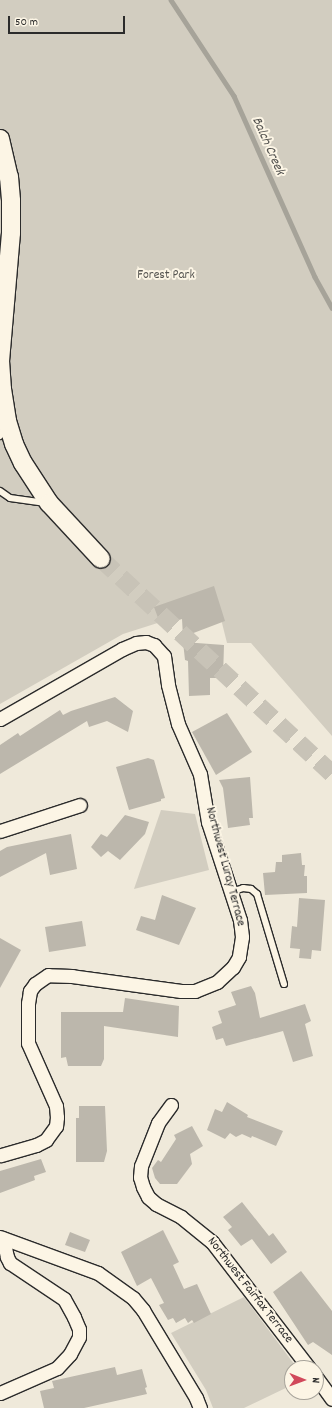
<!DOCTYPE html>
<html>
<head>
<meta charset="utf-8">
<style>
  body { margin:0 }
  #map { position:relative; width:332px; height:1408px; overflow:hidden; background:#efe9da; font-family:Dekko,sans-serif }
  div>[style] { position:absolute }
  .green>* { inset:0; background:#d2cdc0 }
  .stream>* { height:4.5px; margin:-2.25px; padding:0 2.25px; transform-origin:2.25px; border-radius:2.25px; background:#a6a399 }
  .building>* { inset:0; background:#bcb7ac }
  .secondary-tunnel>* { height:18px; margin-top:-9px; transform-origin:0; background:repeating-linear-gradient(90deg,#c8c3b7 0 18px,transparent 0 27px) }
  .roads { filter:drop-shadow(1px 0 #2b2b2b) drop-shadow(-1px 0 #2b2b2b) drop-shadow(0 1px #2b2b2b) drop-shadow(0 -1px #2b2b2b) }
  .lane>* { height:6px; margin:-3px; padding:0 3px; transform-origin:3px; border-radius:3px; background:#fcf5e5 }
  .street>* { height:13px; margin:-6.5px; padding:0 6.5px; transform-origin:6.5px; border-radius:6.5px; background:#fcf5e5 }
  .secondary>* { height:18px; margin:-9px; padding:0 9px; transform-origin:9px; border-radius:9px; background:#fcf5e5 }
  span { translate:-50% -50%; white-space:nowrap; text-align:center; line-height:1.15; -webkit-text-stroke:4px #fcf5e5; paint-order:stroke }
  .park-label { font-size:13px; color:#555450 }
  .street-label { font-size:13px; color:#2b2b2b }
  .water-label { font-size:14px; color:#565552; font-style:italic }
  .north { position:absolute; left:284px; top:1360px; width:40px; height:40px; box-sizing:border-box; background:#fcf5e5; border:1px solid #a8a49b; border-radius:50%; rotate:91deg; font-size:11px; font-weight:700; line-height:16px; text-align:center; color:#2b2b2b }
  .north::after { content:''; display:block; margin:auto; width:14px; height:18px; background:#d1495b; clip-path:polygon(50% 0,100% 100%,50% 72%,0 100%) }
  .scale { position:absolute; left:8px; top:16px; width:117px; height:18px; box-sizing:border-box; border:2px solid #2b2b2b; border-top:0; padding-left:5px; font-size:12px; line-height:14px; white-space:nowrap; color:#2b2b2b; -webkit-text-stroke:3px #fcf5e5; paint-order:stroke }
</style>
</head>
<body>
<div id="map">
  <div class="green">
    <div style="clip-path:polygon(0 0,332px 0,332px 736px,251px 643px,227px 643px,220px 615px,189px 613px,123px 634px,0 704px)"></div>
    <div style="clip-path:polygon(161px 810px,195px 814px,209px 870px,134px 889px)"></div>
    <div style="clip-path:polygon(244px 1297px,297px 1368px,292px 1368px,292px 1385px,244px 1408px,213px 1408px,206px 1390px,171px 1333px)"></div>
  </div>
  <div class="stream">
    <div style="left:171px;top:0;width:115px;rotate:56.7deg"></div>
    <div style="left:234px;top:96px;width:198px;rotate:65.9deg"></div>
    <div style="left:315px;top:277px;width:35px;rotate:61deg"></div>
  </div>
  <div class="building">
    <div style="clip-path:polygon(214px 586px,225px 621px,183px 637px,182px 619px,161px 626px,154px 607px)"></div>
    <div style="clip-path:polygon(183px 642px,224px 645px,223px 678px,210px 678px,210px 695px,189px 696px,188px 661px,185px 660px)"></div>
    <div style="clip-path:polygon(115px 697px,133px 711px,128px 732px,107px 721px,89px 727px,87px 721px,0 774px,0 745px,18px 733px,20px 736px,60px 710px,63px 715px,71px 711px)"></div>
    <div style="clip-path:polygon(227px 713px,252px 752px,216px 775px,192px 732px)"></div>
    <div style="clip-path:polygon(148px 758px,154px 760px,165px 798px,161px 799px,161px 801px,129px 810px,116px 767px)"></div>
    <div style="clip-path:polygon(250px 777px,253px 818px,249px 818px,250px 825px,228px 828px,223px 788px,219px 780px)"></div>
    <div style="clip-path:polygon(125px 815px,149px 822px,145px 834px,120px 860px,108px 851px,101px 857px,91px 847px,101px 834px,107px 837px)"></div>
    <div style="clip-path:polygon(71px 834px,77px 869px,50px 875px,46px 853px,0 877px,0 851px,7px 847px)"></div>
    <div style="clip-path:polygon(301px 853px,302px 865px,305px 865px,304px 876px,307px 876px,307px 893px,265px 895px,263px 873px,275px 872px,276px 862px,282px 862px,282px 855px)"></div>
    <div style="clip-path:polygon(162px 895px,196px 908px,179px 945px,136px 930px,141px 916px,155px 920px)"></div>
    <div style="clip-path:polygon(299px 898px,325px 900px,321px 951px,312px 950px,311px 959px,299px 958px,300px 949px,290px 948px,292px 926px,297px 927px)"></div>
    <div style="clip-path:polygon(82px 921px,86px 946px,49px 952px,45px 927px)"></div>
    <div style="clip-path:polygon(0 938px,21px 950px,0 988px)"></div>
    <div style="clip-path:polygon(251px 986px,255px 993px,260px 1018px,305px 1004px,311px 1021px,305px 1024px,313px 1056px,293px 1062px,283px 1031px,226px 1046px,223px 1038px,216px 1040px,212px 1027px,222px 1023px,218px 1011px,236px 1005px,231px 992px)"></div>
    <div style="clip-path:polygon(125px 998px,179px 1006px,178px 1037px,104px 1026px,104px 1059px,101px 1066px,68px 1066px,66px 1057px,61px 1058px,61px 1012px,123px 1012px)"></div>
    <div style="clip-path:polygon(227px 1102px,248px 1115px,247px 1117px,283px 1131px,276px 1146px,252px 1136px,251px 1138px,242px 1134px,236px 1137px,230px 1133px,225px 1139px,207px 1130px,215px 1109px,222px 1112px)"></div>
    <div style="clip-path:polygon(79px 1106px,105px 1106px,107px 1151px,104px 1162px,76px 1162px,76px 1118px,79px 1118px)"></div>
    <div style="clip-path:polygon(192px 1126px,203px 1146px,190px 1154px,192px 1164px,177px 1184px,160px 1184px,155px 1178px,152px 1168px,158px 1160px,161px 1162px,176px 1139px,174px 1135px)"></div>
    <div style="clip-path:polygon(41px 1159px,46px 1172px,34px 1176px,35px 1180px,0 1193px,0 1171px)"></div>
    <div style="clip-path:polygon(242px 1202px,269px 1236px,273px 1233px,287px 1252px,271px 1264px,252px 1239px,241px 1246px,228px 1230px,232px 1227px,223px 1217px)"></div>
    <div style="clip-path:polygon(163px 1230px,179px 1262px,173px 1265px,184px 1289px,197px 1284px,211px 1314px,194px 1323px,192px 1320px,188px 1323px,185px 1318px,176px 1323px,173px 1318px,168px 1320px,159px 1305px,164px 1303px,151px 1278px,137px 1286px,121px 1252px)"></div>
    <div style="clip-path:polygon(70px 1232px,90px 1240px,85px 1252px,65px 1245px)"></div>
    <div style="clip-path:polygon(301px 1271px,332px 1311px,332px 1355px,313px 1342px,308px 1345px,273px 1292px)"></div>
    <div style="clip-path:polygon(115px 1367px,117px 1375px,142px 1369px,147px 1387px,145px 1388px,147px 1394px,84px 1408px,44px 1408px,40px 1391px,54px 1388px,52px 1381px)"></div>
  </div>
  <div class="secondary-tunnel">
    <div style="left:101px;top:559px;width:316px;rotate:42.9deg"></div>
  </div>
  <div class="roads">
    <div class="lane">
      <div style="left:0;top:436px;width:11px;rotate:-63deg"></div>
      <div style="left:0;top:491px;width:12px;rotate:35deg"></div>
      <div style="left:10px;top:498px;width:36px;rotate:8deg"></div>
      <div style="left:231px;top:892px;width:13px;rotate:-18deg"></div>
      <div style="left:243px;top:888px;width:8px;rotate:7deg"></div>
      <div style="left:251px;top:889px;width:8px;rotate:40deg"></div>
      <div style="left:257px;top:894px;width:94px;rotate:73.3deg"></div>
    </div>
    <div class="street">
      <div style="left:0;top:719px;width:141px;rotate:-29.8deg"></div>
      <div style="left:122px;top:649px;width:15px;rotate:-23deg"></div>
      <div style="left:136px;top:643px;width:10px;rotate:-6deg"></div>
      <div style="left:146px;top:642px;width:9px;rotate:21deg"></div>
      <div style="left:154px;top:645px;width:15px;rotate:48deg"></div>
      <div style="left:164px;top:656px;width:29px;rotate:82deg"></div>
      <div style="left:168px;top:685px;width:40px;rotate:75.6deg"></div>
      <div style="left:178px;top:724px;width:55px;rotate:66.3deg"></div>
      <div style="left:200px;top:774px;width:49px;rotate:80.5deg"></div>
      <div style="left:208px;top:822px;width:103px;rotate:71.9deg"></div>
      <div style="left:240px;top:920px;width:17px;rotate:83deg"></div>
      <div style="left:242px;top:937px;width:20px;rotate:99deg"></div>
      <div style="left:239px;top:957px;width:12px;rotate:121deg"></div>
      <div style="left:233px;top:967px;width:22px;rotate:137deg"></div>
      <div style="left:217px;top:982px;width:24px;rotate:158deg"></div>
      <div style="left:195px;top:991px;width:14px;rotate:180deg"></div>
      <div style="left:181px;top:991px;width:110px;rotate:-172.2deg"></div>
      <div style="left:72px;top:976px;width:24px;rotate:-178deg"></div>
      <div style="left:48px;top:975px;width:16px;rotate:145deg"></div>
      <div style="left:35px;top:984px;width:9px;rotate:126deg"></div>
      <div style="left:30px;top:991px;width:12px;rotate:99deg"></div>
      <div style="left:28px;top:1003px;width:40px;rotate:90deg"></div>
      <div style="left:28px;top:1043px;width:69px;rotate:66deg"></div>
      <div style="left:56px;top:1106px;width:11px;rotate:85deg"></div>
      <div style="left:57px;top:1117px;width:9px;rotate:96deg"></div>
      <div style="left:56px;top:1126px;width:17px;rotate:126deg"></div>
      <div style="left:46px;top:1140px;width:11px;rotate:153deg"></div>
      <div style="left:36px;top:1145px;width:37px;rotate:164deg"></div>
      <div style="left:0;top:831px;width:84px;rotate:-18deg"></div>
      <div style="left:171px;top:1105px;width:22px;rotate:126deg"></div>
      <div style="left:158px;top:1123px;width:46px;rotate:111.6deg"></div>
      <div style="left:141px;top:1166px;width:11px;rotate:95deg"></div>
      <div style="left:140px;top:1177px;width:10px;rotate:73deg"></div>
      <div style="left:143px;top:1187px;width:11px;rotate:63deg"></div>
      <div style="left:148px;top:1197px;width:11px;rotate:41deg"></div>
      <div style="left:156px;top:1204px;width:28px;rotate:27deg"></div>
      <div style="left:181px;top:1217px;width:40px;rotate:39deg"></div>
      <div style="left:212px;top:1242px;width:159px;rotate:52.4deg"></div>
      <div style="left:0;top:1237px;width:104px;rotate:20.2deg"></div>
      <div style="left:98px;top:1273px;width:43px;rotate:35.5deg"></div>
      <div style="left:133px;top:1298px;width:16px;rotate:50deg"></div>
      <div style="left:143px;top:1310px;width:103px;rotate:58.9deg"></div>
      <div style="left:196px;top:1398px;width:11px;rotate:68deg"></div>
      <div style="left:316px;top:1377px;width:27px;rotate:54deg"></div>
      <div style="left:0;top:1393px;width:62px;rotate:-23.7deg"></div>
      <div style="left:57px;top:1368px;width:19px;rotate:-47deg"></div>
      <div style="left:70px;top:1354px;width:19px;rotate:-62deg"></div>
      <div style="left:79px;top:1337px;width:8px;rotate:-90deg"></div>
      <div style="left:79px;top:1329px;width:13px;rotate:-113deg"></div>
      <div style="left:74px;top:1317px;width:21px;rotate:-119deg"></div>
      <div style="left:64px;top:1299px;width:65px;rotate:-146.3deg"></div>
      <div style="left:10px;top:1263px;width:7px;rotate:-117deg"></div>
      <div style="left:7px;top:1257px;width:19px;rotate:-102deg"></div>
    </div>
    <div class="secondary">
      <div style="left:0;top:139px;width:39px;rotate:77deg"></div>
      <div style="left:9px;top:177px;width:24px;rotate:85deg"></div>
      <div style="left:11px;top:201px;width:32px;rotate:90deg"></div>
      <div style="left:11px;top:233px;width:128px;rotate:94.9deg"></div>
      <div style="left:0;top:361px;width:28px;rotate:86deg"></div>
      <div style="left:2px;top:389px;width:32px;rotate:81deg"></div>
      <div style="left:7px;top:421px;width:24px;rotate:73deg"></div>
      <div style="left:14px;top:444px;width:21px;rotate:65deg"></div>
      <div style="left:23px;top:463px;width:48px;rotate:57deg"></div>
      <div style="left:49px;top:503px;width:76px;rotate:47.1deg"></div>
    </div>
  </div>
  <div class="park-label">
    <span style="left:166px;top:276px">Forest Park</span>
  </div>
  <div class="street-label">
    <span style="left:224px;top:867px;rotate:75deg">Northwest Luray Terrace</span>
    <span style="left:249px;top:1291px;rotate:52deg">Northwest Fairfax Terrace</span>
  </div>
  <div class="water-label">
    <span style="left:268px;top:146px;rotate:66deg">Balch Creek</span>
  </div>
  <div class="north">N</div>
  <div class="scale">50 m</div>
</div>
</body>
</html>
